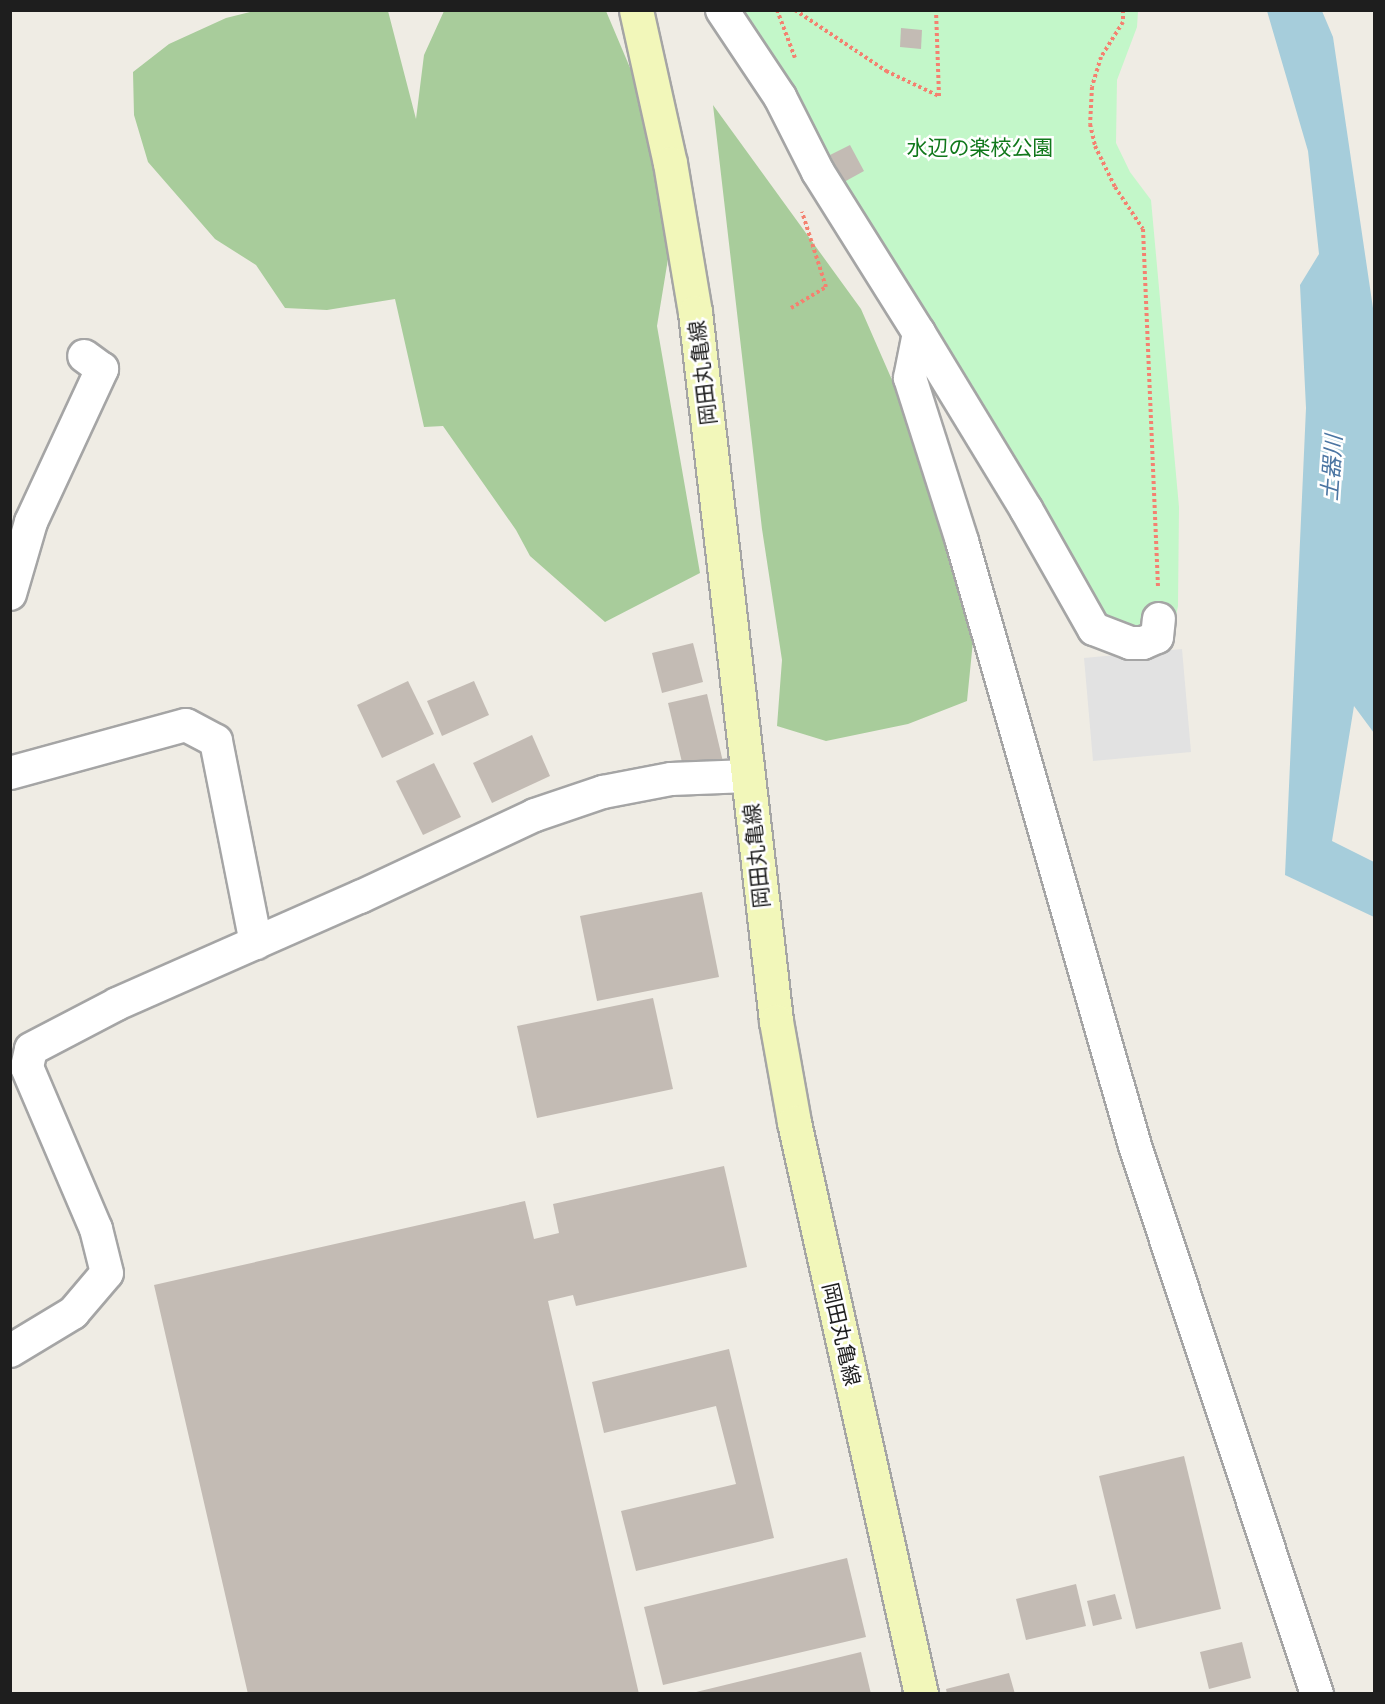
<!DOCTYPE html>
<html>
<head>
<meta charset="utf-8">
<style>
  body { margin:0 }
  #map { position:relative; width:1385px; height:1704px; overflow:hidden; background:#efece4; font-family:"Titillium Web","Noto Sans JP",sans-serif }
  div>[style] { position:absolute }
  .forest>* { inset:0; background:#a8cc9b }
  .park>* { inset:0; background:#c3f7c9 }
  .parking>* { inset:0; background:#e2e2e2 }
  .water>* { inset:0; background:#a6cddb }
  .building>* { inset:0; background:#c3bbb4 }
  .path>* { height:4px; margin-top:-2px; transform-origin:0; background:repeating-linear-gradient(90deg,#f48170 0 3px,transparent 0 6px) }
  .roads { filter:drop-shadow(2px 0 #a5a5a5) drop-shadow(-2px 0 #a5a5a5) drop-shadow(0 2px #a5a5a5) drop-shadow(0 -2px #a5a5a5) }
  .street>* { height:32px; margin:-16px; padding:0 16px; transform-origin:16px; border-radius:16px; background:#fff }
  .secondary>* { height:33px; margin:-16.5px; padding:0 16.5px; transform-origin:16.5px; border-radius:16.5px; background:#f2f7ba }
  span { translate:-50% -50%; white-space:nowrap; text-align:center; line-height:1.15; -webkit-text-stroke:5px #fff; paint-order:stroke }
  .park-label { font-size:21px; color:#10781b }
  .street-label { font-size:21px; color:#1e1e1e }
  .water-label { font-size:22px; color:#4b75a2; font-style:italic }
  .frame { position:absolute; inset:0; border:12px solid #1e1e1e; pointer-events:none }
</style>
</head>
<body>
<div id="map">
  <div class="forest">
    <div style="clip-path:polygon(254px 11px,388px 11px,416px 119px,424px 55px,444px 11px,606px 11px,639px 89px,669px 253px,657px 326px,700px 573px,605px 622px,530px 556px,516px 530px,443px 426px,424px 427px,395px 299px,327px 310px,285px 308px,256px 265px,215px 239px,148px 162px,134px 115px,133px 72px,169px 44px,226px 18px)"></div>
    <div style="clip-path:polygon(713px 105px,861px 309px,913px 428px,976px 611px,967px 701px,908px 724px,826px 741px,777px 726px,782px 660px,762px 529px)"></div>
  </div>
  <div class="park">
    <div style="clip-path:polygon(735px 11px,1138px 11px,1137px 27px,1117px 80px,1116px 143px,1130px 172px,1151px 200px,1179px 507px,1178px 606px,1175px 620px,1151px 636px,1101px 628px)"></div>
  </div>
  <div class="parking">
    <div style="clip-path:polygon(1182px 649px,1191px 752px,1093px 761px,1084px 658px)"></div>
  </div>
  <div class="water">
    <div style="clip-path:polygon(1267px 11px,1322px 11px,1333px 37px,1374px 315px,1374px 733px,1354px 706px,1332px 841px,1374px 862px,1374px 917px,1285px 875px,1306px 408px,1300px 285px,1319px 254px,1308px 151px)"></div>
  </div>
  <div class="building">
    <div style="clip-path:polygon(901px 28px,922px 30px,921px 49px,900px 47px)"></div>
    <div style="clip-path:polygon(850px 145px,864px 171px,844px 182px,830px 155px)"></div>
    <div style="clip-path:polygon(693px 643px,703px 682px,662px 693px,652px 653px)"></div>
    <div style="clip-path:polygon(408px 681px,434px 734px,382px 758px,357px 705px)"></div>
    <div style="clip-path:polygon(474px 681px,489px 715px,442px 736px,427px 701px)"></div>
    <div style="clip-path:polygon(707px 694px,724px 766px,685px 775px,668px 703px)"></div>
    <div style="clip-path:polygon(532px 735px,550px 776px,492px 803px,473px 763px)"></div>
    <div style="clip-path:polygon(434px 763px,461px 817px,423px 835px,396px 781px)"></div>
    <div style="clip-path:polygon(702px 892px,719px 977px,597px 1001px,580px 916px)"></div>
    <div style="clip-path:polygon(653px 998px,673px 1089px,537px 1118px,517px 1026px)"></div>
    <div style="clip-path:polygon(724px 1166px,747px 1267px,576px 1306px,573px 1295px,548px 1301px,639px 1694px,248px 1694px,154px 1285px,525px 1201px,534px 1239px,559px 1233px,553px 1204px)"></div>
    <div style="clip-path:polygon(729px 1349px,774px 1538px,636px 1571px,621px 1511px,736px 1484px,716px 1406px,604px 1433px,592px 1382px)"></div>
    <div style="clip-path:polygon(1184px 1456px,1221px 1609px,1136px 1629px,1099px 1476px)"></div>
    <div style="clip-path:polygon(847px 1558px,866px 1637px,663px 1685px,644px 1607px)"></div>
    <div style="clip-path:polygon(1076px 1584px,1086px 1626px,1026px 1640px,1016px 1599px)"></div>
    <div style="clip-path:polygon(1115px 1594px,1122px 1619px,1093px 1626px,1087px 1601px)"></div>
    <div style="clip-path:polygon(1242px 1642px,1251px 1678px,1209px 1689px,1200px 1652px)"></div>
    <div style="clip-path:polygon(861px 1652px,871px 1694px,692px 1694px,692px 1693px)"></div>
    <div style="clip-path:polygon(1009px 1673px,1015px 1694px,947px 1694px,946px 1689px)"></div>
  </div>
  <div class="path">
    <div style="left:777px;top:10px;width:51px;rotate:69.4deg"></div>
    <div style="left:795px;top:10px;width:110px;rotate:33.8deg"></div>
    <div style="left:886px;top:71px;width:59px;rotate:25.3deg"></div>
    <div style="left:939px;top:96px;width:86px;rotate:-92deg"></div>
    <div style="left:1123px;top:10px;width:12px;rotate:90deg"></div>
    <div style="left:1123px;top:22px;width:41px;rotate:122.2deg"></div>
    <div style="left:1101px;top:57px;width:31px;rotate:107deg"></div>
    <div style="left:1092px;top:87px;width:37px;rotate:93deg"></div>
    <div style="left:1090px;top:124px;width:23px;rotate:77deg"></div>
    <div style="left:1095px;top:146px;width:46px;rotate:64deg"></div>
    <div style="left:1115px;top:187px;width:50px;rotate:56.3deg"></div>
    <div style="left:1143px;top:229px;width:359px;rotate:87.6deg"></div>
    <div style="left:791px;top:308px;width:41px;rotate:-31deg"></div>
    <div style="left:826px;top:287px;width:79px;rotate:-107.7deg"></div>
  </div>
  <div class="roads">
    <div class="street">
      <div style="left:722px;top:10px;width:105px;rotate:56.3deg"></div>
      <div style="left:780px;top:97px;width:84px;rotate:63.1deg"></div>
      <div style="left:818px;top:172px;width:190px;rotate:57.9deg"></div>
      <div style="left:919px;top:333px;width:46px;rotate:101.3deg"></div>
      <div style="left:910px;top:378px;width:171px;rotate:72.3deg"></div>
      <div style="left:962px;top:541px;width:629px;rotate:74.04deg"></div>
      <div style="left:1135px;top:1146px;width:577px;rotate:71.63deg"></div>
      <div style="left:919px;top:333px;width:206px;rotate:58.7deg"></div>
      <div style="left:1026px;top:509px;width:138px;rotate:60.5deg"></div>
      <div style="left:1094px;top:629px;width:39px;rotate:21deg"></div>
      <div style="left:1130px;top:643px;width:13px"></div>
      <div style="left:1143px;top:643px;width:15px;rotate:-23deg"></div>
      <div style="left:1157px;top:637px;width:18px;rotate:-84deg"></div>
      <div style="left:10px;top:594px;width:75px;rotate:-73.7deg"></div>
      <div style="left:31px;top:522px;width:169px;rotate:-65.1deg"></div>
      <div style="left:102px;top:369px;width:22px;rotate:-144deg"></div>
      <div style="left:10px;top:773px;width:182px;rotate:-15.3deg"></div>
      <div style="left:186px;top:725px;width:34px;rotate:28deg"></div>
      <div style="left:216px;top:741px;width:206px;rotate:78.8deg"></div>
      <div style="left:10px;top:1351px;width:74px;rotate:-31.1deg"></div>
      <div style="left:73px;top:1313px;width:52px;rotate:-49.6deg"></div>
      <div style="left:107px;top:1273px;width:45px;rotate:-104deg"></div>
      <div style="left:96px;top:1229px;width:176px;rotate:-113.1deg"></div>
      <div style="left:27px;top:1067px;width:18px;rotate:-77deg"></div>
      <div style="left:31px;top:1049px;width:97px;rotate:-27.6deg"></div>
      <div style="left:117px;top:1004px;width:266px;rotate:-23.8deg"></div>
      <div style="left:360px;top:897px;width:193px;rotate:-25.1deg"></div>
      <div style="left:535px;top:815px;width:72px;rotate:-18.7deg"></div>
      <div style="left:603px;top:792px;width:69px;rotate:-10.8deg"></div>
      <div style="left:671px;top:779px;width:77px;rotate:-2.2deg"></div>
    </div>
    <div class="secondary">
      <div style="left:636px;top:10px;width:157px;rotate:77.5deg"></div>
      <div style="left:670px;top:163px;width:151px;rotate:80.5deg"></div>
      <div style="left:695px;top:312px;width:714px;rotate:83.48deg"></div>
      <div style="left:776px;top:1021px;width:103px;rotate:79.9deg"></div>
      <div style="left:794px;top:1122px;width:586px;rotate:77.48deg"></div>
    </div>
  </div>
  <div class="park-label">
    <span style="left:980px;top:147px">水辺の楽校公園</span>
  </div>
  <div class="street-label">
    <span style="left:702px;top:373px;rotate:-97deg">岡田丸亀線</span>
    <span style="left:756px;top:856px;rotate:-96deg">岡田丸亀線</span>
    <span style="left:842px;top:1334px;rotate:77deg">岡田丸亀線</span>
  </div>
  <div class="water-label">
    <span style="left:1332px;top:468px;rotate:-86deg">土器川</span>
  </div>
  <div class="frame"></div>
</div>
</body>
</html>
